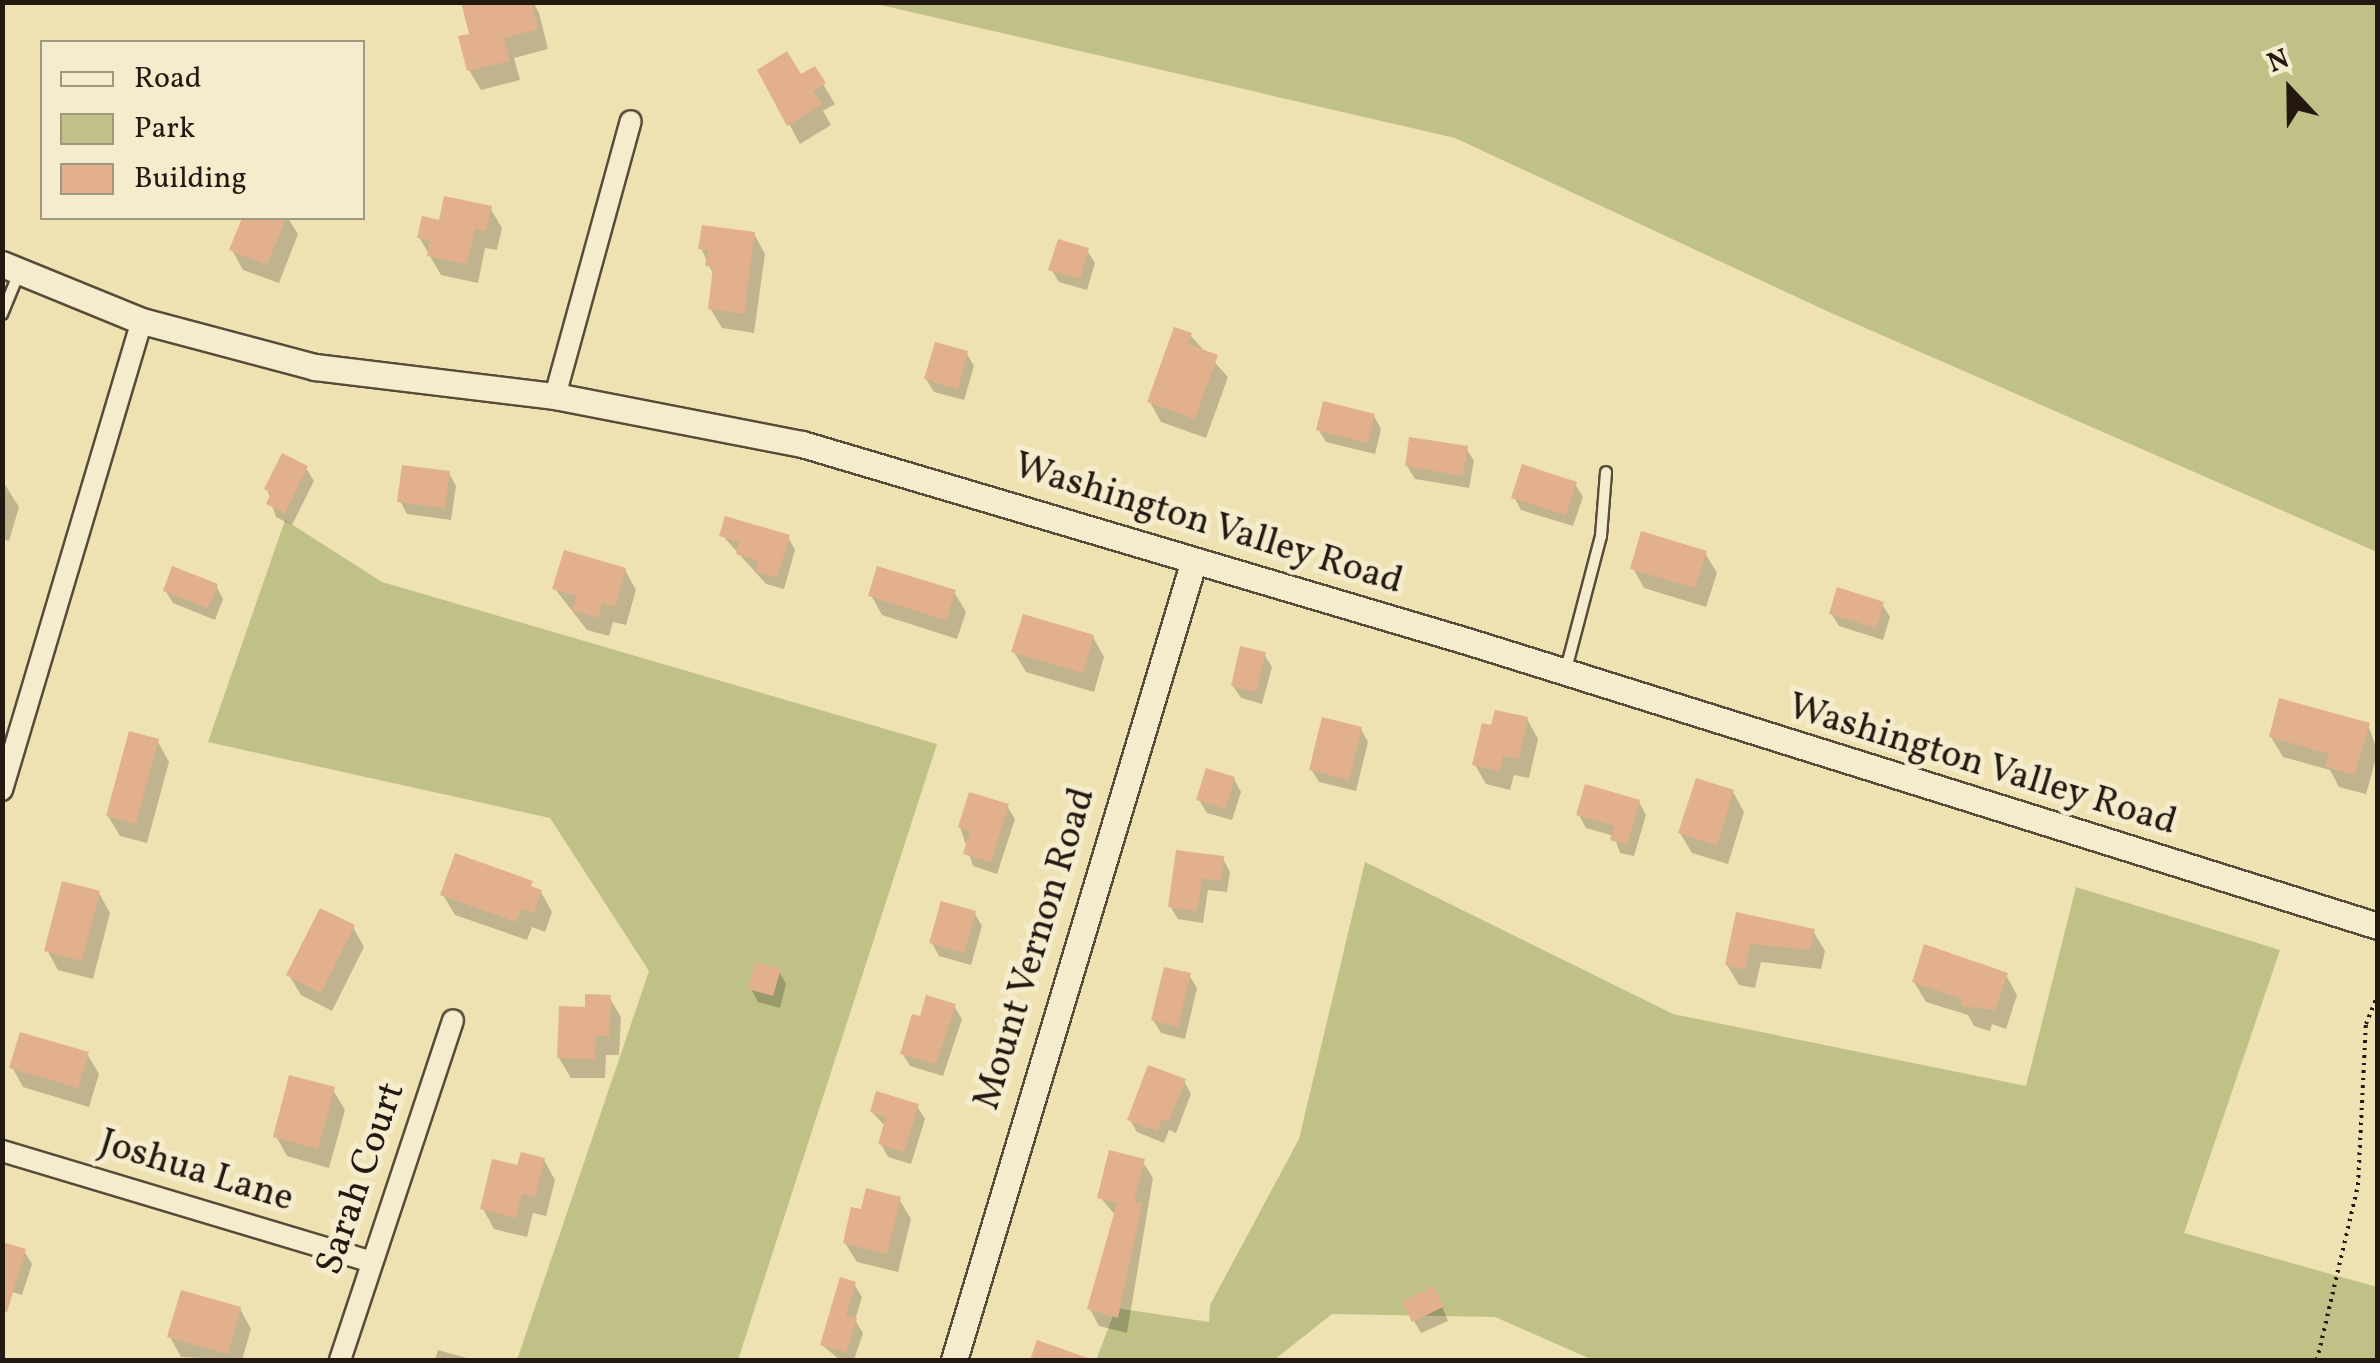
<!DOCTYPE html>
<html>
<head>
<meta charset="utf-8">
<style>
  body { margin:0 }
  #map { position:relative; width:2380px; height:1363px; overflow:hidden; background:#efe2b2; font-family:Vollkorn,serif }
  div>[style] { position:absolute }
  .green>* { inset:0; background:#c0c187 }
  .shadow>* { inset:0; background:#0003 }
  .building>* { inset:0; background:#e2b08d }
  .path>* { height:4px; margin-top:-2px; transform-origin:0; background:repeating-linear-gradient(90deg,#241911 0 2.5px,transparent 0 7.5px) }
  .roads { filter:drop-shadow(2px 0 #574b39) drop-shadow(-2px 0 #574b39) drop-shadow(0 2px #574b39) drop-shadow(0 -2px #574b39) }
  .service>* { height:10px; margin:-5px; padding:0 5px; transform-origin:5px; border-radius:5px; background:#f5eccd }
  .minor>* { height:20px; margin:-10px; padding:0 10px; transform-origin:10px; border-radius:10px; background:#f5eccd }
  .tertiary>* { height:25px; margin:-12.5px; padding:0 12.5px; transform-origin:12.5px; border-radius:12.5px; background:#f5eccd }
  span { translate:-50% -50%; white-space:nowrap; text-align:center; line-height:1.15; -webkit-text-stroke:10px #f5eccd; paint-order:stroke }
  .street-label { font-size:38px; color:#241911 }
  .frame { position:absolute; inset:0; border:5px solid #241911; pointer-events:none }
  .legend { position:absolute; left:40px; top:40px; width:325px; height:180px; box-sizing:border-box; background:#f5eccd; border:2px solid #a19882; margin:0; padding:12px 18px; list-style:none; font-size:30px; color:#241911 }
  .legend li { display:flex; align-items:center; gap:20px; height:50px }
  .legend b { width:50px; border:2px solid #a19882 }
  .north { position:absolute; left:2240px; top:40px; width:100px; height:100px; -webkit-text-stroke:8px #f5eccd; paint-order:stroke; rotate:338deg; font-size:28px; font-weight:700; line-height:40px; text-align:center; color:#241911 }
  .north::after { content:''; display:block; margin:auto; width:35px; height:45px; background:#241911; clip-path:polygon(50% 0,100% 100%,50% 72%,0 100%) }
</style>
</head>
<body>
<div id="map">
  <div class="green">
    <div style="clip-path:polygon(872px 3px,2377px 3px,2377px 552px,1831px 313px,1455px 138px)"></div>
    <div style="clip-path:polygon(285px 520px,382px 582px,937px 744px,738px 1360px,517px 1360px,649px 971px,550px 818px,208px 742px)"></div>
    <div style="clip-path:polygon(1365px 862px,1673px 1014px,2026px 1086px,2076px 887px,2280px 950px,2184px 1233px,2377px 1287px,2377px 1360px,1593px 1360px,1495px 1317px,1332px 1314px,1274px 1360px,1096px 1360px,1116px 1308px,1209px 1322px,1210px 1305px,1299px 1139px)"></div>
  </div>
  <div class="shadow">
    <div style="clip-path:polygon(476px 2px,533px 2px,539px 13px,548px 49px,514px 58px,520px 80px,481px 90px,469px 70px)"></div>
    <div style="clip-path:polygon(814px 69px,835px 104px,823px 111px,831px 125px,800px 144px,760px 71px,800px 78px)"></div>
    <div style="clip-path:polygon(490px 208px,502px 228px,497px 250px,485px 248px,478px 283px,441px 275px,419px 237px,441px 223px)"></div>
    <div style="clip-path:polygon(244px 218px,288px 218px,298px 234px,279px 283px,243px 270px,232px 250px)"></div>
    <div style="clip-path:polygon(754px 234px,765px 254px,754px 333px,722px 328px,710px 308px,714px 276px,701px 248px)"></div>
    <div style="clip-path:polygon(1087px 250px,1095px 263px,1087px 290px,1059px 282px,1051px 269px)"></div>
    <div style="clip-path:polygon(1190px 335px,1228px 377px,1206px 438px,1161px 422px,1150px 402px)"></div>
    <div style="clip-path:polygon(967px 354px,974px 366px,964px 400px,934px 392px,926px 379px)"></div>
    <div style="clip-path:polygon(1374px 416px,1381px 429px,1375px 454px,1326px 442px,1318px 429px)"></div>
    <div style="clip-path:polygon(1466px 448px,1474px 461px,1469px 488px,1415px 479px,1407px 466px)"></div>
    <div style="clip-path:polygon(306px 468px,314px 481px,292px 525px,276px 517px,267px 489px)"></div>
    <div style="clip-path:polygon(449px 473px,456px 486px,451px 520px,407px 514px,400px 501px)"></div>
    <div style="clip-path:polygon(2px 480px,19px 507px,9px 541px,2px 539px)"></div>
    <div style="clip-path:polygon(1575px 484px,1583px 497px,1573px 526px,1521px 510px,1514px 497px)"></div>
    <div style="clip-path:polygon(722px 535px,788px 537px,795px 550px,784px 589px,766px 584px)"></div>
    <div style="clip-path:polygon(1705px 553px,1717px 573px,1706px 607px,1644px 588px,1633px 568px)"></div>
    <div style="clip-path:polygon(625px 570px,636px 590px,626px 625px,613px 622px,609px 636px,587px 630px,555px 589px)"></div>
    <div style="clip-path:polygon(216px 586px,223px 599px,215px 620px,173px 603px,165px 590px)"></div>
    <div style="clip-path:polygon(954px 592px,966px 612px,957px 639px,882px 615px,871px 595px)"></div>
    <div style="clip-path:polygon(1882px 604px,1890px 617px,1883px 640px,1839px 626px,1831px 613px)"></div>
    <div style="clip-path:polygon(1093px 637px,1104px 657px,1094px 692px,1026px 672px,1014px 652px)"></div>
    <div style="clip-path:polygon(1264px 654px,1272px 667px,1262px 704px,1241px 698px,1233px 686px)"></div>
    <div style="clip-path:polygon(1527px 719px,1538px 739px,1529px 778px,1514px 775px,1510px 790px,1486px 784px,1475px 765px,1493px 728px)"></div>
    <div style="clip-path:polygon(2368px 725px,2378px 752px,2366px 794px,2339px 787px,2330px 770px,2283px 757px,2271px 737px)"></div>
    <div style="clip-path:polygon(1361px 729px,1368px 742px,1356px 791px,1319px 782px,1311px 769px)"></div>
    <div style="clip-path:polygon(158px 742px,169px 762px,147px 843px,120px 836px,108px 816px)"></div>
    <div style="clip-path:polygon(1234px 779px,1241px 792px,1232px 820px,1207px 813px,1199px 800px)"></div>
    <div style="clip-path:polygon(1733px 792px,1744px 812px,1728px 864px,1692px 853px,1680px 833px)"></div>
    <div style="clip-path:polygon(1639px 802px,1646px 815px,1634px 856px,1620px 853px,1614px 836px,1586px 828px,1579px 815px)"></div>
    <div style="clip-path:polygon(1007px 806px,1015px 819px,997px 874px,973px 866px,960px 827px)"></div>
    <div style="clip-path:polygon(1223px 859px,1230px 872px,1227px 892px,1208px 890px,1203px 923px,1178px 919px,1170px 906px)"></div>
    <div style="clip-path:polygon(541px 892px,552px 912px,545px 932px,532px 927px,527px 940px,455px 915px,443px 895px)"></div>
    <div style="clip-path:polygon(99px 893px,110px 913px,93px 979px,58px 970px,47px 950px)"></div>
    <div style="clip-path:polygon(975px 914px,982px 926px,971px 965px,939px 956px,932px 943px)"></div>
    <div style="clip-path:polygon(1738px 915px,1813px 931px,1825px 951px,1821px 969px,1761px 962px,1755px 988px,1739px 985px,1727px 965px)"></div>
    <div style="clip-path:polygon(353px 927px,364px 947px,332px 1011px,301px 995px,289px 975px)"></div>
    <div style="clip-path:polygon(779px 971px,786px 984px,780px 1008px,758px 1002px,751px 989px)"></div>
    <div style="clip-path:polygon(1189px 975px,1197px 988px,1185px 1039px,1161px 1033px,1153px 1020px)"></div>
    <div style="clip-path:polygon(2006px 975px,2017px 995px,2006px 1029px,1992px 1024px,1990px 1031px,1974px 1026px,1968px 1015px,1926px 1002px,1914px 982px)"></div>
    <div style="clip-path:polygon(609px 997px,621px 1017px,619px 1055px,606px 1055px,605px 1078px,571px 1078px,559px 1058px,587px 1009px)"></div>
    <div style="clip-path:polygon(954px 1006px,962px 1019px,943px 1076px,910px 1066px,902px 1053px,922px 1019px)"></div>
    <div style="clip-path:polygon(87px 1054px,99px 1074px,89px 1107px,23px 1087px,12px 1067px)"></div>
    <div style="clip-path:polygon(1184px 1081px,1191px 1094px,1176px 1133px,1169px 1130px,1164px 1143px,1137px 1132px,1130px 1120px)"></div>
    <div style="clip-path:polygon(333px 1090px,345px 1110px,329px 1168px,287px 1156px,276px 1136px)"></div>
    <div style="clip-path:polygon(917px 1106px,925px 1119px,911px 1164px,888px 1157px,881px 1144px,886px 1127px,872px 1112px)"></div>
    <div style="clip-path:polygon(544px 1160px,555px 1180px,546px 1216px,533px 1213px,527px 1237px,494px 1229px,483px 1209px,519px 1168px)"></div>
    <div style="clip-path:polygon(1143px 1162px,1153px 1178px,1127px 1333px,1099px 1326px,1090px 1309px,1116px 1216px,1100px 1197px)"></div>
    <div style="clip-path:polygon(899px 1199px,911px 1219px,898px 1272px,857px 1262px,845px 1243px)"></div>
    <div style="clip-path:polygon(24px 1251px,32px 1264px,22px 1295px,2px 1289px)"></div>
    <div style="clip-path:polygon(854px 1284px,862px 1297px,855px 1320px,863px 1333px,854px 1360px,840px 1360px,822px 1345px)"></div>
    <div style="clip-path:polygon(1440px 1302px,1448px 1321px,1421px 1333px,1414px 1321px)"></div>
    <div style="clip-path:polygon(240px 1309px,251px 1329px,242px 1360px,181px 1357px,170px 1337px)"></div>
    <div style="clip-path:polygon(438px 1350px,474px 1360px,435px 1360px)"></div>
  </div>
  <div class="building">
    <div style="clip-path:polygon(461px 2px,532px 2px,538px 29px,504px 38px,510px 61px,467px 71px,458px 36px,469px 34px)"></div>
    <div style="clip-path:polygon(787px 51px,801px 74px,815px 66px,826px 83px,813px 91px,822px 104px,787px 126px,757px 70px)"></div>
    <div style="clip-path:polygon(444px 196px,492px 206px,486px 231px,475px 229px,467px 264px,427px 256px,430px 241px,417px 238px,422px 216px,439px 220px)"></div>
    <div style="clip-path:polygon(242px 218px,286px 218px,267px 265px,229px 250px)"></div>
    <div style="clip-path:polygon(702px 225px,755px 232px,744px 314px,708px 309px,713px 267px,705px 266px,708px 250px,698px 249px)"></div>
    <div style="clip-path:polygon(1058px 239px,1089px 248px,1080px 279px,1048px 270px)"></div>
    <div style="clip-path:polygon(1174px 327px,1192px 333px,1188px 344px,1218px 355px,1195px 419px,1147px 402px)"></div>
    <div style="clip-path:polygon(935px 342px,968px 351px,958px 389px,924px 379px)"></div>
    <div style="clip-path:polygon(1323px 401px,1375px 414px,1368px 443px,1316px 430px)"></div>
    <div style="clip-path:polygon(1409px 437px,1468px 446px,1463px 476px,1405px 466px)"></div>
    <div style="clip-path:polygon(282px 453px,308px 466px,285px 513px,266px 504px,271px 493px,264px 489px)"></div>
    <div style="clip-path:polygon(1522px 464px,1577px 482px,1566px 515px,1511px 498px)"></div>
    <div style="clip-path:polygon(402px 465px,450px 471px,445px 508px,397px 502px)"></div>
    <div style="clip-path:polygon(725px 516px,790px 535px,777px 578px,756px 572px,759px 561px,736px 554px,739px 542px,719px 536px)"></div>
    <div style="clip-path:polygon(1641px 531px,1707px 551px,1695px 588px,1630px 569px)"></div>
    <div style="clip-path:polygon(564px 550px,626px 568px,615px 607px,602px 603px,598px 618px,572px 610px,577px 596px,552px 589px)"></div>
    <div style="clip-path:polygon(172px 566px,218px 584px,208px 608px,163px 591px)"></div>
    <div style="clip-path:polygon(877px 566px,956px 590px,946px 620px,868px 596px)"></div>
    <div style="clip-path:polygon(1837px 587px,1884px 602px,1876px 628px,1829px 614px)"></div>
    <div style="clip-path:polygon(1023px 614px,1094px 635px,1083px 673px,1011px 652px)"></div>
    <div style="clip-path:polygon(1240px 646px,1266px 652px,1256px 692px,1231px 686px)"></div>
    <div style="clip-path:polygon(2279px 698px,2370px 723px,2355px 775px,2325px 767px,2329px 754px,2269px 737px)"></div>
    <div style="clip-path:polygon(1495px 710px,1528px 717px,1519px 759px,1503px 756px,1500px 771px,1472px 765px,1482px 723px,1491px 725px)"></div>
    <div style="clip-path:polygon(1322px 717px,1362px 727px,1349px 780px,1309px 770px)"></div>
    <div style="clip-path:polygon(129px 731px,159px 739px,136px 824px,106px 816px)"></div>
    <div style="clip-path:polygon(1206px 768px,1235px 777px,1226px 809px,1196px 800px)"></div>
    <div style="clip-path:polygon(1696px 778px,1734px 790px,1717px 846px,1678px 833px)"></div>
    <div style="clip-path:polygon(1585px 784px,1640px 800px,1627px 845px,1610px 840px,1614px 826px,1576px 815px)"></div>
    <div style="clip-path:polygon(969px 792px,1009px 804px,991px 862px,963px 854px,970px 831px,958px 827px)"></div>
    <div style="clip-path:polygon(1176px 850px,1224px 856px,1221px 881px,1202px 878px,1197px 911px,1168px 907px)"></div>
    <div style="clip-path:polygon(455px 853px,533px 881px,531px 886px,542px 890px,534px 913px,521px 909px,516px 922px,440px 895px)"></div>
    <div style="clip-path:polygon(62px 881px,100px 891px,82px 961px,44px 951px)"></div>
    <div style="clip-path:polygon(941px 901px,976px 911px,964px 953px,929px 943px)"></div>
    <div style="clip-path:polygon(320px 908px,355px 925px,321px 993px,286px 975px)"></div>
    <div style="clip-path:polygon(1736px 912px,1815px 929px,1810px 950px,1750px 944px,1745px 970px,1725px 965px)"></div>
    <div style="clip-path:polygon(1924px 944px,2008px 973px,1995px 1010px,1960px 1006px,1962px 999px,1912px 982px)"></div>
    <div style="clip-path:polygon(755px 962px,781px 969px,773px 996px,748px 989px)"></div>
    <div style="clip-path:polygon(1164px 967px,1191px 973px,1178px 1027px,1151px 1020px)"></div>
    <div style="clip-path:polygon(585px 994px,611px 995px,609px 1036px,596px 1036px,595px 1059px,557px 1058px,559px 1006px,585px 1007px)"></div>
    <div style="clip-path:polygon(926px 995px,956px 1004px,936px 1064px,900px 1054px,912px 1014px,920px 1016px)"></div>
    <div style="clip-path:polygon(20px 1032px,89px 1052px,78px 1088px,9px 1068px)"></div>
    <div style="clip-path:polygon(1148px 1065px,1186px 1079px,1169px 1121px,1162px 1119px,1157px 1131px,1127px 1120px)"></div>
    <div style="clip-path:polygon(289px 1075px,335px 1087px,318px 1149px,273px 1137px)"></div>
    <div style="clip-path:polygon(876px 1091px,919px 1104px,904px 1152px,878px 1144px,886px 1117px,870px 1112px)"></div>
    <div style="clip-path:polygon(1109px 1150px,1145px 1159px,1134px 1201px,1142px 1204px,1118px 1318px,1087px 1309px,1117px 1203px,1097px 1198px)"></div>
    <div style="clip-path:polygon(521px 1152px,545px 1158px,535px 1197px,522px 1194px,516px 1218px,480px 1209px,492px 1159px,517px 1165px)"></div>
    <div style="clip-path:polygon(866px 1188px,901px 1197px,887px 1254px,843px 1243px,851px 1207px,861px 1209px)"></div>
    <div style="clip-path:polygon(2px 1242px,26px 1249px,7px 1312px,2px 1311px)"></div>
    <div style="clip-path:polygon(840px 1277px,856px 1282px,846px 1315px,857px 1318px,846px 1353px,820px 1345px)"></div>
    <div style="clip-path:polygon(1434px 1286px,1443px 1307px,1412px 1322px,1402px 1301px)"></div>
    <div style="clip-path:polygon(181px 1290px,241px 1307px,228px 1354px,167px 1337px)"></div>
    <div style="clip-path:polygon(1037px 1340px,1088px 1358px,1088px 1360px,1030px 1360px)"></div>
  </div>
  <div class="path">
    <div style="left:2317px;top:1360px;width:180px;rotate:-76.8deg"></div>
    <div style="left:2358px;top:1185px;width:161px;rotate:-87.2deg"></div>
    <div style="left:2366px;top:1024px;width:32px;rotate:-68deg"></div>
  </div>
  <div class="roads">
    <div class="service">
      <div style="left:2px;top:314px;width:44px;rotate:-67.5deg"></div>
      <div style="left:1565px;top:673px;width:142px;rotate:-75.3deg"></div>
      <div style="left:1601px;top:536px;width:64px;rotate:-85.5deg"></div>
    </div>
    <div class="minor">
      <div style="left:555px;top:396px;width:285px;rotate:-74.6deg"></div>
      <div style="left:2px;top:790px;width:489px;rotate:-73.4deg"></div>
      <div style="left:2px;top:1151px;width:383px;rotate:16.7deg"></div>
      <div style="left:340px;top:1360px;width:358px;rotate:-71.6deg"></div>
    </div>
    <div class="tertiary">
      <div style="left:2px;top:264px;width:151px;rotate:22.2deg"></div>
      <div style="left:142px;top:321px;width:179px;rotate:14.9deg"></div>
      <div style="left:315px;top:367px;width:242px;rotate:6.9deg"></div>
      <div style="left:555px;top:396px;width:252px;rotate:11deg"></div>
      <div style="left:802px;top:444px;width:697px;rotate:16.51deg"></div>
      <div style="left:1470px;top:642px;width:951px;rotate:17.37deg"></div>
      <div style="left:954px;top:1360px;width:835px;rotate:-73.3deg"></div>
    </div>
  </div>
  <div class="street-label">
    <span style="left:1208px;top:525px;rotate:17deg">Washington Valley Road</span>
    <span style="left:1982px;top:766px;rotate:17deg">Washington Valley Road</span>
    <span style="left:1036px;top:949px;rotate:-73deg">Mount Vernon Road</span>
    <span style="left:196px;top:1172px;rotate:17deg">Joshua Lane</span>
    <span style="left:362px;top:1179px;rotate:-71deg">Sarah Court</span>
  </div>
  <div class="frame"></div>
  <ul class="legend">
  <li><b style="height:12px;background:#f5eccd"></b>Road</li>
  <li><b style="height:28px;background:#c0c187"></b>Park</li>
  <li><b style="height:28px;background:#e2b08d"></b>Building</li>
  </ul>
  <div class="north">N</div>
</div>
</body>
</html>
